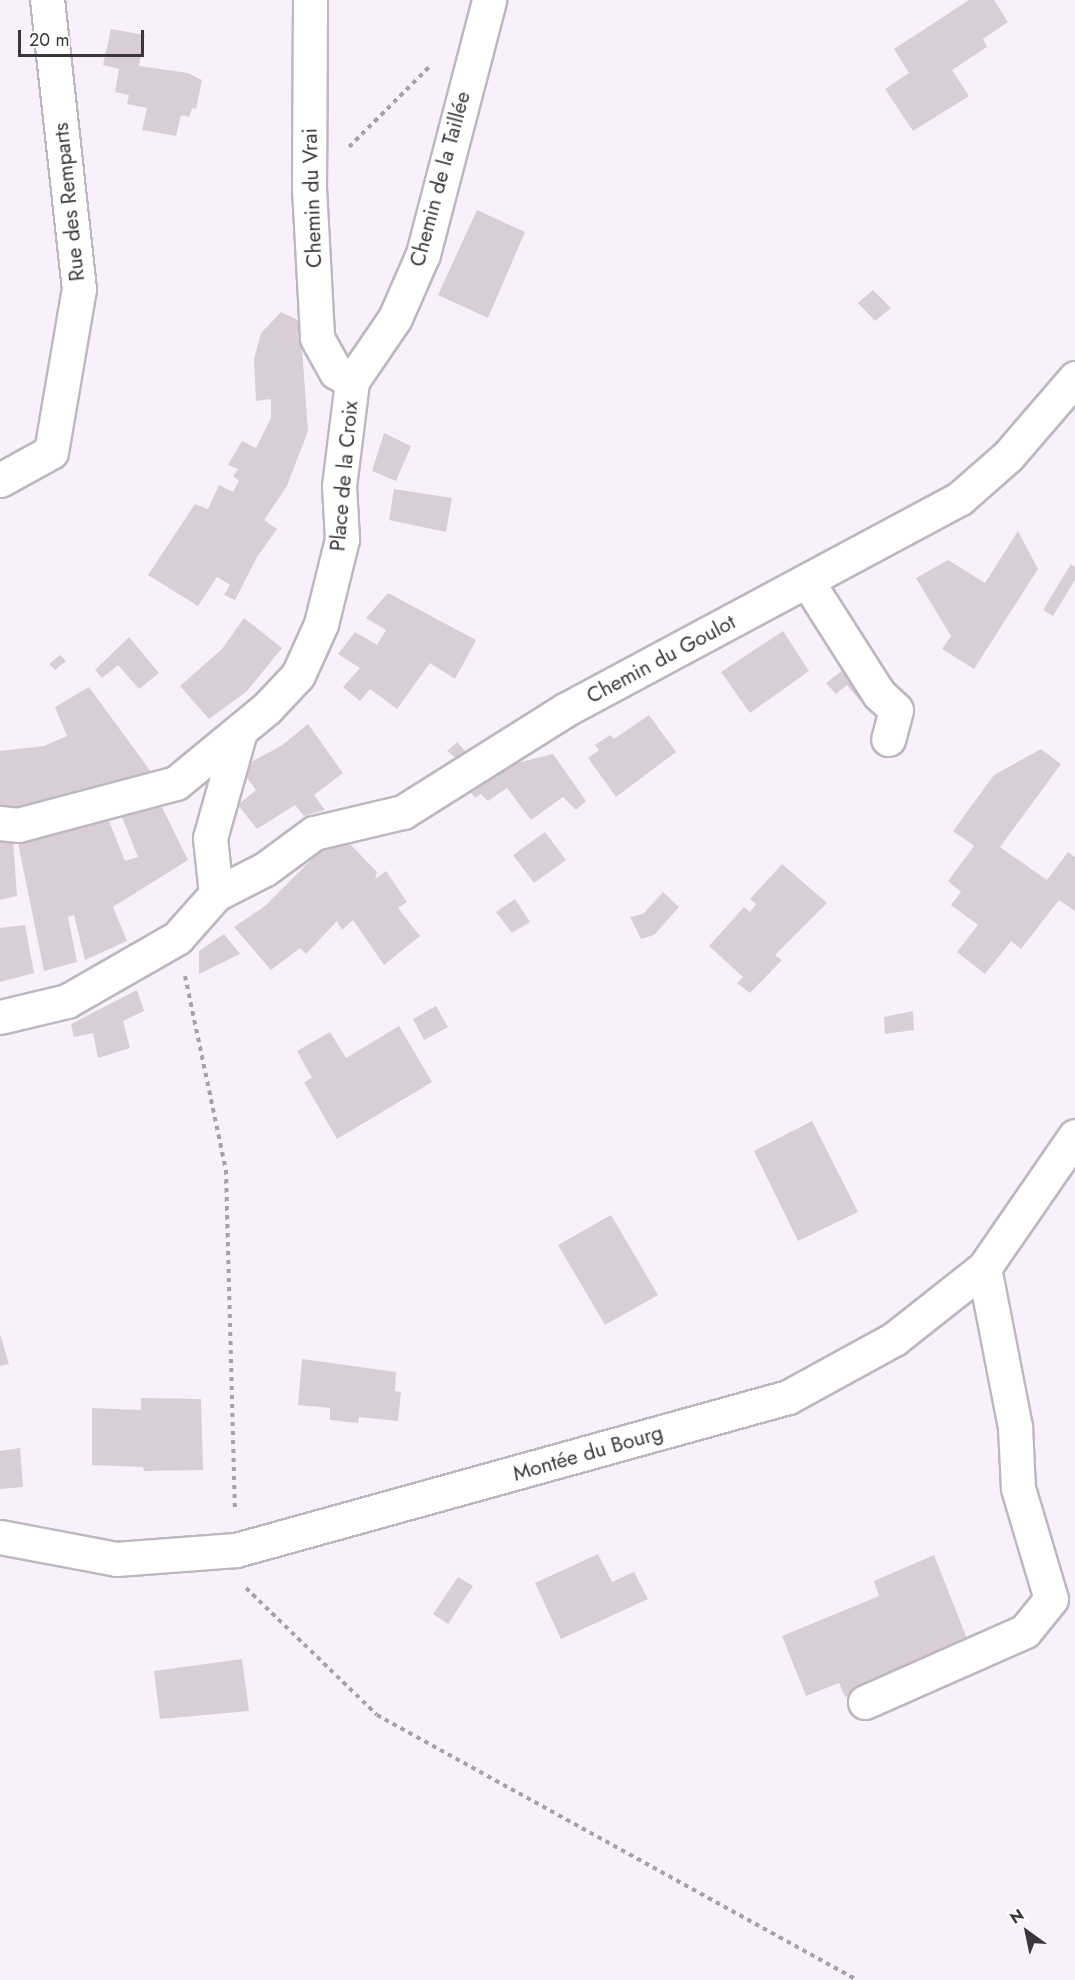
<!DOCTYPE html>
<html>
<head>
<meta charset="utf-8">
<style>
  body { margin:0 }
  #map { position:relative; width:1075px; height:1980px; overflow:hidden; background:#f8f1fc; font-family:Jost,sans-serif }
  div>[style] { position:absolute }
  .building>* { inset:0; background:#d9ced6 }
  .path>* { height:4px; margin-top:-2px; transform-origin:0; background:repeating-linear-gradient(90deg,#a6a1a9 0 4.5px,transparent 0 9px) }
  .roads { filter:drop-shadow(2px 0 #bdb7c0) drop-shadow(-2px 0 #bdb7c0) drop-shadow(0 2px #bdb7c0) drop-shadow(0 -2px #bdb7c0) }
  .minor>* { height:33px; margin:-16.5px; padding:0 16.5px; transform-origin:16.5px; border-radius:16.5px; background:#fff }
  span { translate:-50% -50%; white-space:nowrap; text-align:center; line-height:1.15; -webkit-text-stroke:5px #fff; paint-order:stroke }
  .street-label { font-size:21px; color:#39373b }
  .north { position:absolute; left:997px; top:1902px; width:60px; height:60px; -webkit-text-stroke:4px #fff; paint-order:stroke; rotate:327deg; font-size:16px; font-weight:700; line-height:24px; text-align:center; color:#39373b }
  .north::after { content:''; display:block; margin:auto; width:21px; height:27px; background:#39373b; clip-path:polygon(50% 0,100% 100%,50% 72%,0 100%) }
  .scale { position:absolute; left:18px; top:30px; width:126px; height:27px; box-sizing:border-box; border:3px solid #39373b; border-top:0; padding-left:8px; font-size:18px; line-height:21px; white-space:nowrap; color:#39373b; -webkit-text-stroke:4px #fff; paint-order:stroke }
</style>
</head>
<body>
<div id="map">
  <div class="building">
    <div style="clip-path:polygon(969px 0,994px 0,1008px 22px,983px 39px,987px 47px,952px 70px,969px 96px,913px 131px,885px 89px,909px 73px,894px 49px)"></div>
    <div style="clip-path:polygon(111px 29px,145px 35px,139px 66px,188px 73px,202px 80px,196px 109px,192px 108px,189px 117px,181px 115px,176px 136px,142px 130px,147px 108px,127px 104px,129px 95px,115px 92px,119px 69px,103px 65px)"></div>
    <div style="clip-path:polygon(477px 210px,525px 232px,488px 318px,438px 295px)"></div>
    <div style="clip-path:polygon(873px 290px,891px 308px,875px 321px,858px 303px)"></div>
    <div style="clip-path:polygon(281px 312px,300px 321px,308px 431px,287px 486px,264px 520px,277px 529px,257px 557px,235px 600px,224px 595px,230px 585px,217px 577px,198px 606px,148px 575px,195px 504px,208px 509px,219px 485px,233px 492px,239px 481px,233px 476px,238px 469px,228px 465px,242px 441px,256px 448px,271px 418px,271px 399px,256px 401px,254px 359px,261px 333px)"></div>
    <div style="clip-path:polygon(384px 433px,411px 446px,396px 481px,372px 471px)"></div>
    <div style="clip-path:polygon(394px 489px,452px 498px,446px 532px,389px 520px)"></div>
    <div style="clip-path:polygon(1018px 531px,1038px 569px,974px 669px,942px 649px,951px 636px,916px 578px,948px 560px,985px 583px)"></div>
    <div style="clip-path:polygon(1071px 564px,1075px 567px,1075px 580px,1053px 616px,1043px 610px)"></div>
    <div style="clip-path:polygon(388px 593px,476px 640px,455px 679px,430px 663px,397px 709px,370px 689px,360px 701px,343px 687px,360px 668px,338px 654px,355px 632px,377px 645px,386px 630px,366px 618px)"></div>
    <div style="clip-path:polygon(244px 618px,282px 648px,247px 691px,209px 719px,180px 686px,222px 649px)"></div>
    <div style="clip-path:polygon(783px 631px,809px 671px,750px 713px,721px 672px)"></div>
    <div style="clip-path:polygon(129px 637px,159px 673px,139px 689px,118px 665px,102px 678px,95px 670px)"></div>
    <div style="clip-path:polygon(60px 655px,66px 661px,55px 670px,49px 664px)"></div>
    <div style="clip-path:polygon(848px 666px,868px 695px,860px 701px,847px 685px,836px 694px,826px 683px)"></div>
    <div style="clip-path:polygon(89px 687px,154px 776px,58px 802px,0 809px,0 751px,44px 746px,67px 736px,55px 707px)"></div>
    <div style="clip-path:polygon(649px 715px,676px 752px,616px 797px,588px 758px,599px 750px,595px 745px,610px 735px,614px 739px)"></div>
    <div style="clip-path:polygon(308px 724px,343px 773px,314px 795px,325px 810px,304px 816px,295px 805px,257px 829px,238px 805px,256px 790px,240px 768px,281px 746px)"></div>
    <div style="clip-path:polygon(457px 742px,467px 753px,457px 759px,447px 751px)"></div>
    <div style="clip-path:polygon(1041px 749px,1061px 764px,1000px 847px,1047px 880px,1068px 852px,1075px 857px,1075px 911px,1059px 900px,1021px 949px,1011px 941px,985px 974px,957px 952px,978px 925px,951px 905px,961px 892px,948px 881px,974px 846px,953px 831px,994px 775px)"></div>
    <div style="clip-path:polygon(553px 754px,586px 801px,576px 810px,563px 797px,531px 820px,507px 788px,488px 801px,481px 794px,475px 798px,467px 787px,505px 761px,509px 765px)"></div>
    <div style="clip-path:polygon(162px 807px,188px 860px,113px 907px,127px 941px,85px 960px,74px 915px,68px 917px,77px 962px,44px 971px,18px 843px,109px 821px,125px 861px,138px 857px,122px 817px)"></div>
    <div style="clip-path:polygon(545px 832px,566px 860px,534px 883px,513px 855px)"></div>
    <div style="clip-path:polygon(13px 840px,17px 896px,0 900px,0 841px)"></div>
    <div style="clip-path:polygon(349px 843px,377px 872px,375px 879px,386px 871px,407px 902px,398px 908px,420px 936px,384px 965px,353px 920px,342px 930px,337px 921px,306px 954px,300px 948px,271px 970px,234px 927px,265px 906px,324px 847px)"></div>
    <div style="clip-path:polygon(782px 864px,827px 903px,775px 955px,782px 960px,750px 993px,737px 983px,743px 977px,709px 946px,744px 907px,750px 912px,756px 904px,750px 899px)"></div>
    <div style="clip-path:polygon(663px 892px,679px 907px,654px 935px,641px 939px,630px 917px,643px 914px)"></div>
    <div style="clip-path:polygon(515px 899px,530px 922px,512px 933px,496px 912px)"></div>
    <div style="clip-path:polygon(25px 925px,34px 973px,0 982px,0 928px)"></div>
    <div style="clip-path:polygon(224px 934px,240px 954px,199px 974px,199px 951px)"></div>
    <div style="clip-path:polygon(137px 990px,144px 1011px,123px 1021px,130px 1048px,98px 1058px,93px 1033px,74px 1037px,71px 1024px)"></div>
    <div style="clip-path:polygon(436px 1006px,448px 1027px,424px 1040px,413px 1019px)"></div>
    <div style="clip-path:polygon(913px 1011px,914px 1030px,885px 1034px,884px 1017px)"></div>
    <div style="clip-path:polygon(399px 1026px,432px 1082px,337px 1139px,304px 1082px,312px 1078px,297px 1051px,330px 1032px,346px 1058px)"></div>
    <div style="clip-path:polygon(812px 1121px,858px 1212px,798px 1241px,754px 1151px)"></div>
    <div style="clip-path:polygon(611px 1215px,658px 1295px,605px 1325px,558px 1245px)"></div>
    <div style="clip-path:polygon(0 1334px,9px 1364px,0 1366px)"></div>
    <div style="clip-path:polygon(302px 1359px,396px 1372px,395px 1391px,401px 1392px,398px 1421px,359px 1417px,358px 1423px,330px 1420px,330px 1408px,298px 1405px)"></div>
    <div style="clip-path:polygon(141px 1398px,201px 1399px,203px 1470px,144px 1471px,143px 1467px,92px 1465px,92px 1408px,141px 1410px)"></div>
    <div style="clip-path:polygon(20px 1448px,23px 1487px,0 1489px,0 1451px)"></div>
    <div style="clip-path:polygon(598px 1554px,612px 1582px,634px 1572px,648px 1599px,561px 1639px,535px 1583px)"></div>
    <div style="clip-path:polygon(934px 1555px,970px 1646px,845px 1697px,839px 1683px,806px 1696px,782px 1636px,879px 1596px,874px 1581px)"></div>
    <div style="clip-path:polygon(458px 1577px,473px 1586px,448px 1624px,433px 1614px)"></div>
    <div style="clip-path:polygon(242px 1659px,249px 1711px,160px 1719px,154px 1671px)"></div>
  </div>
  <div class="path">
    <div style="left:349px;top:147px;width:116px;rotate:-45deg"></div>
    <div style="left:185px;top:976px;width:198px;rotate:78.1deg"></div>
    <div style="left:226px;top:1170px;width:341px;rotate:88.5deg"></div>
    <div style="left:246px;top:1588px;width:182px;rotate:44.1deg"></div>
    <div style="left:377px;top:1715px;width:548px;rotate:28.9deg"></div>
  </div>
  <div class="roads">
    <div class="minor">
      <div style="left:310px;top:0;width:188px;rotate:90.3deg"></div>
      <div style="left:309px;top:188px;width:150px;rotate:86.9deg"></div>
      <div style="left:317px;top:338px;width:39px;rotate:61deg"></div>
      <div style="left:336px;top:372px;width:18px;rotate:29deg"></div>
      <div style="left:0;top:480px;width:58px;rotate:-28.8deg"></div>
      <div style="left:51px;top:452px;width:165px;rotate:-80.3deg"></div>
      <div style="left:79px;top:289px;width:291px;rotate:-96.3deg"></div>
      <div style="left:807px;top:581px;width:134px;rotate:57.5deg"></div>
      <div style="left:879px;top:694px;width:23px;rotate:43deg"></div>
      <div style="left:896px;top:710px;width:30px;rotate:105deg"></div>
      <div style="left:0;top:823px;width:18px;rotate:6deg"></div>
      <div style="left:18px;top:825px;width:163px;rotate:-14.9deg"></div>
      <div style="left:176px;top:783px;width:118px;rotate:-39.5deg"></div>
      <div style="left:267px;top:708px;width:45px;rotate:-46.8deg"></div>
      <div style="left:298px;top:675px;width:56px;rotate:-65.7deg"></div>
      <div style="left:321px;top:624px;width:88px;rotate:-76.1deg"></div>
      <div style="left:342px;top:539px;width:53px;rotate:-93.2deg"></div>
      <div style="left:339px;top:486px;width:106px;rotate:-82.9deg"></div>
      <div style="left:352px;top:381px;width:76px;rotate:-55.7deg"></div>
      <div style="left:395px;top:318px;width:70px;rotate:-66.4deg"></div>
      <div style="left:423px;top:254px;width:262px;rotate:-75.4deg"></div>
      <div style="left:216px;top:894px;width:56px;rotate:-96.1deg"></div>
      <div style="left:210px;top:838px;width:111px;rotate:-74.3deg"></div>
      <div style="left:0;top:1017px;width:69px;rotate:-13.4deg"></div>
      <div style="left:67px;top:1001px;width:127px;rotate:-29.8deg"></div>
      <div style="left:177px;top:938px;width:59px;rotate:-48.4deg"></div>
      <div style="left:216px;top:894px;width:55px;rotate:-27deg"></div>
      <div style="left:265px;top:869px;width:61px;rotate:-36.3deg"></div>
      <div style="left:314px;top:833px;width:91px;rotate:-13.3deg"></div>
      <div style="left:403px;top:812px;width:191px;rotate:-32.2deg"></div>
      <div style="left:565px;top:710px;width:447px;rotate:-28.2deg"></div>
      <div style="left:959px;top:499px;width:65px;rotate:-41.3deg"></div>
      <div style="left:1008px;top:456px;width:103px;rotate:-49.3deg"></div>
      <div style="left:0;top:1537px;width:118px;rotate:10.7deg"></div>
      <div style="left:116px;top:1559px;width:120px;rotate:-4.3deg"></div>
      <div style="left:236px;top:1550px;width:573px;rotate:-15.49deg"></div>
      <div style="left:788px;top:1397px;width:121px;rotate:-28.7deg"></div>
      <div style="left:894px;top:1339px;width:115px;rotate:-38.3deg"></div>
      <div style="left:984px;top:1268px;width:160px;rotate:-55.4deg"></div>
      <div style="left:865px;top:1702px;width:175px;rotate:-23.9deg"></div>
      <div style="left:1025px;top:1631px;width:41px;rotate:-50.9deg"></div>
      <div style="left:1051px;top:1599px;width:116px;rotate:-106.6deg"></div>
      <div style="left:1018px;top:1488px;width:61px;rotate:-92.8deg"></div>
      <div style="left:1015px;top:1427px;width:162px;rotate:-101deg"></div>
    </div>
  </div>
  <div class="street-label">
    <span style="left:440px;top:179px;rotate:-75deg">Chemin de la Taillée</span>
    <span style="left:312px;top:198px;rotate:-92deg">Chemin du Vrai</span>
    <span style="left:69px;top:202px;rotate:-96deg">Rue des Remparts</span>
    <span style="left:344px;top:476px;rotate:-85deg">Place de la Croix</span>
    <span style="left:661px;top:659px;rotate:-28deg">Chemin du Goulot</span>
    <span style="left:588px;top:1453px;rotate:-16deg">Montée du Bourg</span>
  </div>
  <div class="north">N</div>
  <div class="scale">20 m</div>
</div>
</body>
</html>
